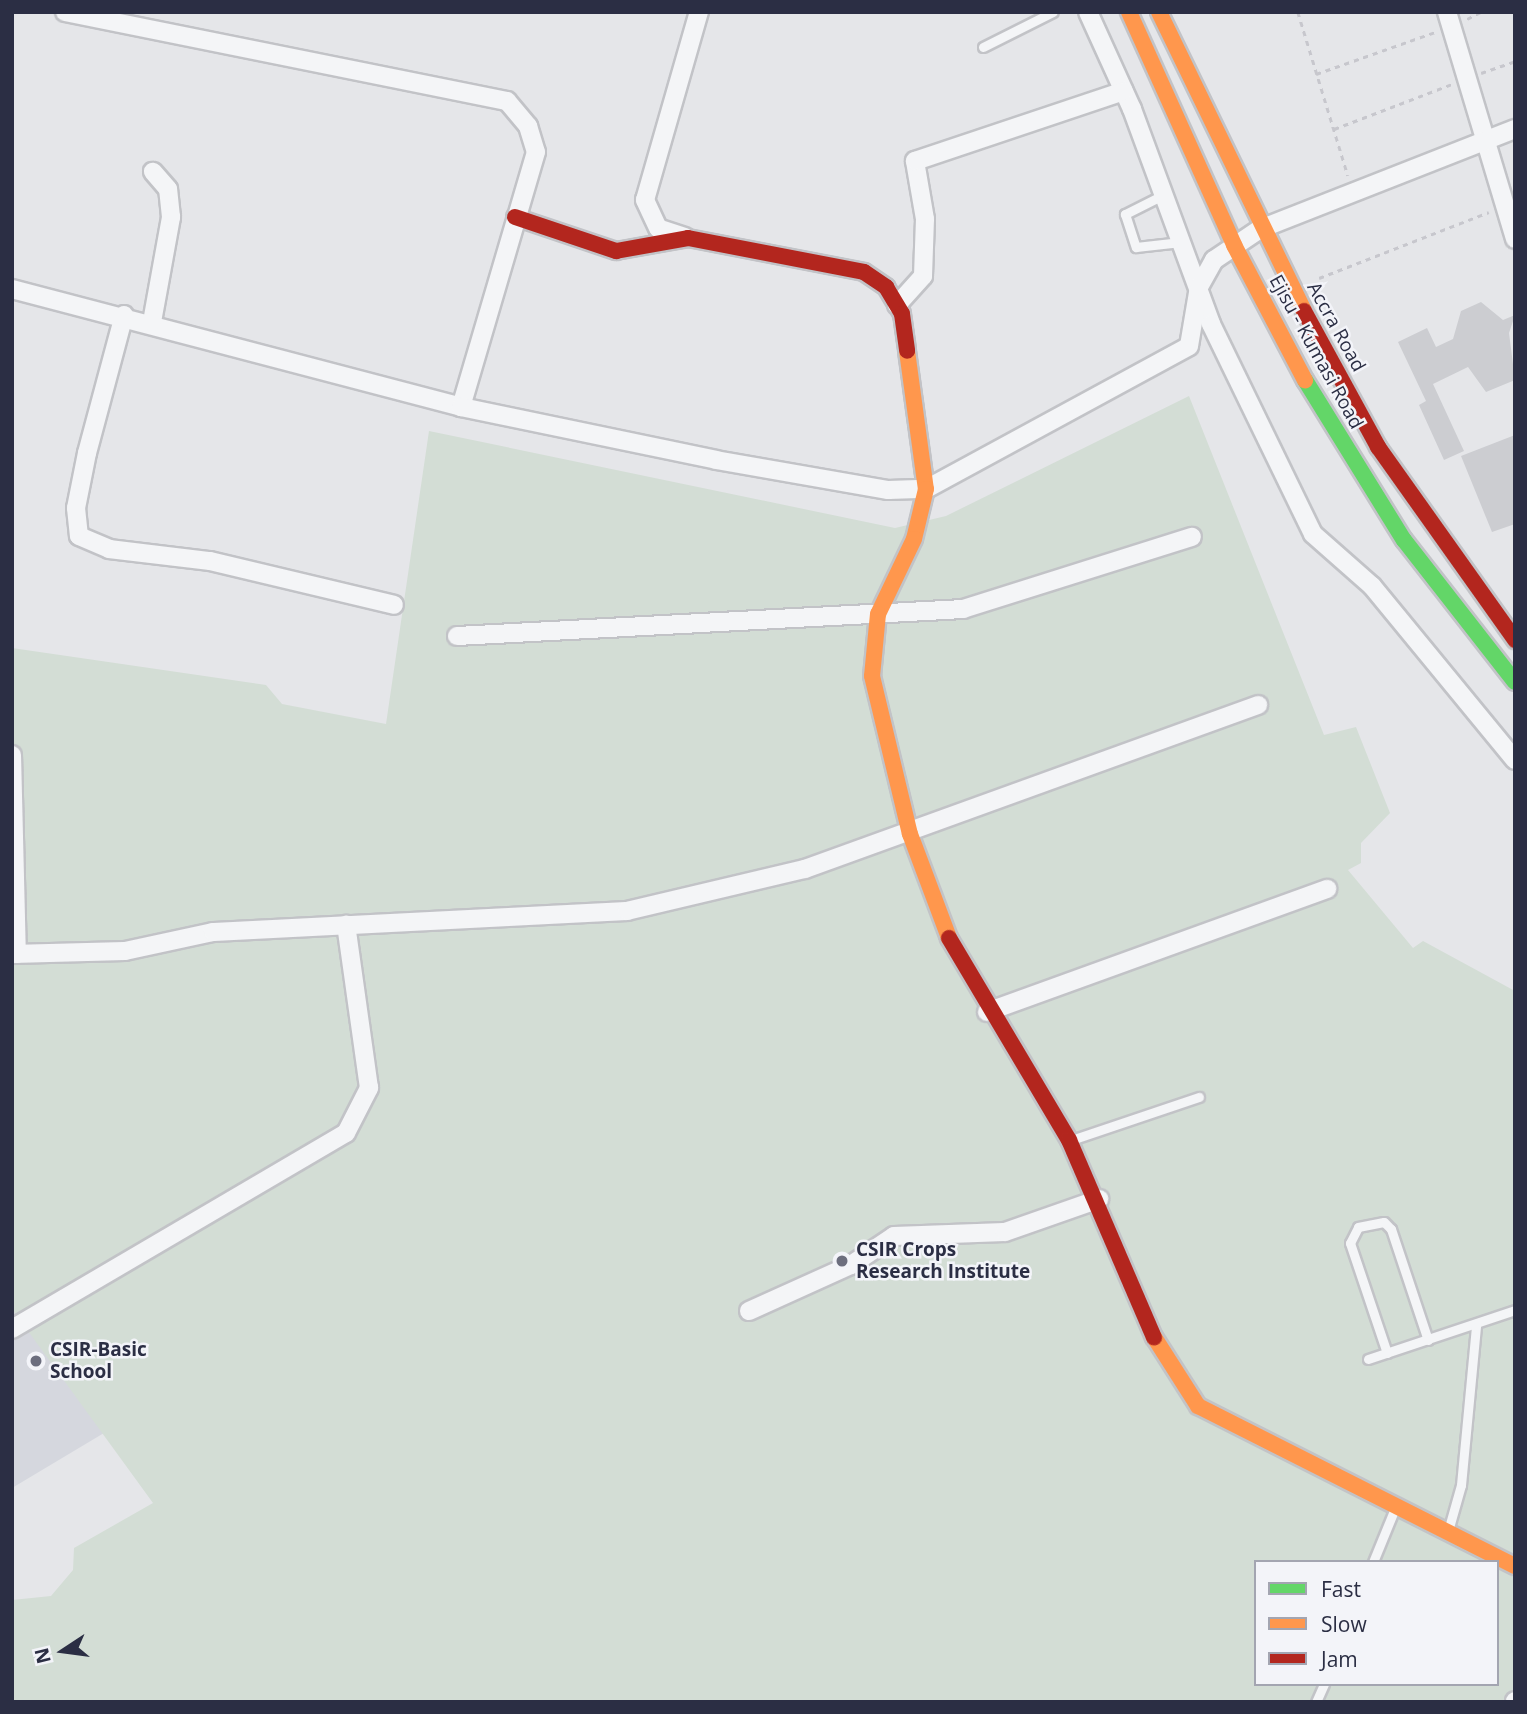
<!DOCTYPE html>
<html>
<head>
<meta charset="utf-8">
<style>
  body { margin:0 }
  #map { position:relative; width:1527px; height:1714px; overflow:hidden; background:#e5e6e9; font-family:"Open Sans",sans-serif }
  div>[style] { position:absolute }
  .built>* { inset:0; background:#d5d7de }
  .green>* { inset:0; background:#d3ddd5 }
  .building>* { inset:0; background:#cccdd1 }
  .path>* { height:2.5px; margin-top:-1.25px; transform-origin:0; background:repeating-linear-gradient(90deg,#c7c7cd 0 5px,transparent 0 10px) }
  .roads { filter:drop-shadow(2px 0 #c2c3c7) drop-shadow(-2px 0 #c2c3c7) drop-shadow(0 2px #c2c3c7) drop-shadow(0 -2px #c2c3c7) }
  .lane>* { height:9px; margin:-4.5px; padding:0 4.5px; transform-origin:4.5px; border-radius:4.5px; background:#f4f5f7 }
  .street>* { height:18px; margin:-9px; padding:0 9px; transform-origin:9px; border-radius:9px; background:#f4f5f7 }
  .fast>* { height:16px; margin:-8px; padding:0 8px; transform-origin:8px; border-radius:8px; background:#63d668 }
  .slow>* { height:16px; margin:-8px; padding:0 8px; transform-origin:8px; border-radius:8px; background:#ff974d }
  .jam>* { height:16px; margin:-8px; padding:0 8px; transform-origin:8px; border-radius:8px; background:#b3261e }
  .dots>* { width:19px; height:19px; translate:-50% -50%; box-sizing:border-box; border:4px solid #f3f4f9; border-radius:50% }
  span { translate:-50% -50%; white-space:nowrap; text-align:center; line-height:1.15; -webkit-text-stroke:5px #f3f4f9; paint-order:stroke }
  .street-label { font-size:19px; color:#2b2e44 }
  .poi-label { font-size:19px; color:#2b2e44; font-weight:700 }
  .left { translate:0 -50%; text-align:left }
  .frame { position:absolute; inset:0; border:14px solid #2b2e44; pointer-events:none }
  .legend { position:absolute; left:1254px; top:1560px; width:245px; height:126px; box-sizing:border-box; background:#f3f4f9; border:2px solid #a3a5b1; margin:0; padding:9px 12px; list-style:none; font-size:21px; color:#2b2e44 }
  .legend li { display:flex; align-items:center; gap:14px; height:35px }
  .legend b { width:35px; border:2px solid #a3a5b1 }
  .north { position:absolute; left:28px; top:1616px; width:70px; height:70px; -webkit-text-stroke:5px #f3f4f9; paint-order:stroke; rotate:257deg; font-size:19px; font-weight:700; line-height:28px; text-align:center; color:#2b2e44 }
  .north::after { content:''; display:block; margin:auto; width:24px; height:32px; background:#2b2e44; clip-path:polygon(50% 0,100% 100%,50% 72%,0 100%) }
</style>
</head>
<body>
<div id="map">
  <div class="built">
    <div style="clip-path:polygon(12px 1292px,109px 1430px,12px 1488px)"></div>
  </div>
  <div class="green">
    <div style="clip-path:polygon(evenodd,1189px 396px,1324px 735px,1356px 727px,1390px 813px,1361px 843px,1361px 863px,1348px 870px,1413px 948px,1423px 941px,1515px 991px,1515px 1702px,12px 1702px,12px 1600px,51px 1596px,73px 1570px,74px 1548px,153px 1503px,12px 1309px,12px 648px,266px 685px,282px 704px,386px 724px,429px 431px,895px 528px,946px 516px,1189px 396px,1256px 1562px,1497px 1562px,1497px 1684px,1256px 1684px,1256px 1562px)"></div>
  </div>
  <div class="building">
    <div style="clip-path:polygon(1481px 302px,1503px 320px,1515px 315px,1509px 333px,1515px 380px,1486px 392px,1468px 367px,1433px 384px,1464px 451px,1444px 460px,1419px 405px,1426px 401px,1398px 342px,1427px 328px,1436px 347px,1453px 339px,1461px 311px)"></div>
    <div style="clip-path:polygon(1515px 435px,1515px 524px,1492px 532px,1461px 456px)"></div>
  </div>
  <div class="path">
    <div style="left:1298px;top:12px;width:171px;rotate:73deg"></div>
    <div style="left:1467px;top:19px;width:16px;rotate:-27deg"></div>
    <div style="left:1481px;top:73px;width:36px;rotate:-19deg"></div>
    <div style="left:1316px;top:74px;width:126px;rotate:-19.4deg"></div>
    <div style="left:1334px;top:129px;width:126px;rotate:-20.9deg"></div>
    <div style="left:1319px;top:278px;width:182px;rotate:-21.2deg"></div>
  </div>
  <div class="roads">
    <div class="lane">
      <div style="left:983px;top:47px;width:78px;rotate:-26.6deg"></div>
      <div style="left:1165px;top:194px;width:45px;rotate:153.4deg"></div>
      <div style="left:1125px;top:214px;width:35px;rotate:72deg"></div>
      <div style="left:1136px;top:247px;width:45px;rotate:-6.3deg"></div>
      <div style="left:1071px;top:1140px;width:135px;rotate:-18.6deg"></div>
      <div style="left:1387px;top:1353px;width:116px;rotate:-108.6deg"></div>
      <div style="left:1350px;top:1243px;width:18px;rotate:-63deg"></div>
      <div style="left:1358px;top:1227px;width:26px;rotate:-11deg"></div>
      <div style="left:1384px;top:1222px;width:10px;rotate:45deg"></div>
      <div style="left:1391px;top:1229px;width:117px;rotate:71.6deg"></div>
      <div style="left:1368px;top:1359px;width:155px;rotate:-18.4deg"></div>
      <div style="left:1448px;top:1531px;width:48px;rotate:-74.2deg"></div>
      <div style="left:1461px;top:1485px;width:161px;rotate:-84.6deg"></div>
      <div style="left:1373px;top:1562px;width:58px;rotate:-67.8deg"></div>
      <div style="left:1316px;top:1702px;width:20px;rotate:-66deg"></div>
    </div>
    <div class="street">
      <div style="left:65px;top:12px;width:451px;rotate:11.4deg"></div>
      <div style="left:507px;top:101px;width:33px;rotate:50deg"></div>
      <div style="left:528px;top:126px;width:27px;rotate:73deg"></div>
      <div style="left:536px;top:152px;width:266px;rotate:106.4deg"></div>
      <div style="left:1088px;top:12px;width:107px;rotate:65.6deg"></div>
      <div style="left:1132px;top:109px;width:229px;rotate:69.8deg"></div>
      <div style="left:1211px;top:324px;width:233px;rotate:64.1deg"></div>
      <div style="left:1313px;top:534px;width:79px;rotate:41.4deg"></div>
      <div style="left:1372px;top:586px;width:225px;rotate:50.6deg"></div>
      <div style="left:1447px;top:12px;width:237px;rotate:73.3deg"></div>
      <div style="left:685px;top:237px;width:28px;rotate:-162deg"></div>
      <div style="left:658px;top:228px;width:31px;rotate:-115deg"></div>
      <div style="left:645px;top:200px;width:196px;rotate:-74deg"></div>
      <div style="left:12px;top:289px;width:464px;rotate:14.7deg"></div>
      <div style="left:461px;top:407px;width:260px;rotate:11.7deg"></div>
      <div style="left:716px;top:460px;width:175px;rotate:9.9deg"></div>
      <div style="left:888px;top:490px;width:38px;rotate:-2deg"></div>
      <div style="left:926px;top:489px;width:299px;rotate:-28.5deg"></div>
      <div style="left:1189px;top:346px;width:60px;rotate:-80.4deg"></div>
      <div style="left:1199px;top:287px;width:31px;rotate:-61deg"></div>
      <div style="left:1214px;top:260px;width:55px;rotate:-34deg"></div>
      <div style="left:1260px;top:229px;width:274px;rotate:-21.4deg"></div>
      <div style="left:897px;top:305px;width:39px;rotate:-48deg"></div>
      <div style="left:923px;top:276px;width:57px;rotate:-88deg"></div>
      <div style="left:925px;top:219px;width:59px;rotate:-99.8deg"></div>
      <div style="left:915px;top:161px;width:220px;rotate:-18.5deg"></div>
      <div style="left:124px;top:315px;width:143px;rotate:105deg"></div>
      <div style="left:87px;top:453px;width:56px;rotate:101.3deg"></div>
      <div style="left:76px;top:508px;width:28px;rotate:84deg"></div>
      <div style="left:79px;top:536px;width:33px;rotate:23deg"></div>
      <div style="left:109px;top:549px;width:102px;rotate:6.8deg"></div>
      <div style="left:210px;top:561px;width:189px;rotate:13.4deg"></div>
      <div style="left:152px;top:322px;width:107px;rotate:-79.7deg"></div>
      <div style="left:171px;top:217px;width:28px;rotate:-96deg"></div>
      <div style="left:168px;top:189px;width:23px;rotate:-131deg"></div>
      <div style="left:457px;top:636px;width:507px;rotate:-3.05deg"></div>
      <div style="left:963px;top:609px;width:240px;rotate:-17.5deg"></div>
      <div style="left:12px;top:755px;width:199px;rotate:88.6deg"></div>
      <div style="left:12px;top:954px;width:113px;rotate:-1.5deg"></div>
      <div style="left:125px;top:951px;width:90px;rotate:-12.2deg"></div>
      <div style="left:213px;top:932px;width:415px;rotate:-2.9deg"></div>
      <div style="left:627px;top:911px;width:183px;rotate:-13.3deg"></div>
      <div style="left:805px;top:869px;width:482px;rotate:-19.9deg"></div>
      <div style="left:987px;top:1012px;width:362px;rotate:-19.9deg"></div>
      <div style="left:749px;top:1311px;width:112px;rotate:-24.3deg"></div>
      <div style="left:851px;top:1265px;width:52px;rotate:-34deg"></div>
      <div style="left:894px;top:1236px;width:111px;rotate:-2.1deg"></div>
      <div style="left:1005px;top:1232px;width:100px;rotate:-19.3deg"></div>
      <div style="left:12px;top:1329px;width:387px;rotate:-30.4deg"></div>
      <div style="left:346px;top:1133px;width:51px;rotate:-62.9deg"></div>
      <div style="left:369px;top:1088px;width:165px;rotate:-98deg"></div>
      <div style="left:1515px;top:1702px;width:1px;rotate:-90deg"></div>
    </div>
    <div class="fast">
      <div style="left:1305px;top:380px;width:188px;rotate:58.3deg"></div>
      <div style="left:1404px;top:540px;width:180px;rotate:52deg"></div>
    </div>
    <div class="slow">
      <div style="left:1129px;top:12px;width:256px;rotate:65.7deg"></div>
      <div style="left:1234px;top:245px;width:153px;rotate:62.3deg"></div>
      <div style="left:1159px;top:12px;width:332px;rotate:64.1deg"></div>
      <div style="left:907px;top:351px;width:139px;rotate:82.2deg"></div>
      <div style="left:926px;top:489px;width:51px;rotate:103.5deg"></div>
      <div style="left:914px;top:539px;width:83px;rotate:115.6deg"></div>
      <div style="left:878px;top:614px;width:62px;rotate:95.5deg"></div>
      <div style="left:872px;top:676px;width:163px;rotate:76.5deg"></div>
      <div style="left:910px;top:834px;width:111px;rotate:69.4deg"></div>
      <div style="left:1154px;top:1337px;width:82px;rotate:57.5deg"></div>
      <div style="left:1198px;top:1406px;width:355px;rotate:26.8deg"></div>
    </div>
    <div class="jam">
      <div style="left:515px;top:217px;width:107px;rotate:18.6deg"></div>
      <div style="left:616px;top:251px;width:73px;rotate:-10.2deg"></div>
      <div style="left:688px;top:238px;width:179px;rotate:10.9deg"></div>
      <div style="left:864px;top:272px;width:27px;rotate:34deg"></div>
      <div style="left:886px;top:287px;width:31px;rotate:59deg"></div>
      <div style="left:902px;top:314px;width:37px;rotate:82deg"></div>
      <div style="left:1304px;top:311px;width:155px;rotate:61.4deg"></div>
      <div style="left:1378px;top:447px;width:237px;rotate:54.6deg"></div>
      <div style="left:949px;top:938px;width:235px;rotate:59.3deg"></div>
      <div style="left:1069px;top:1140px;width:215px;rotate:66.7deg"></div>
    </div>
  </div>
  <div class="dots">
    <div style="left:842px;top:1261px;background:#6c6e7e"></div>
    <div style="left:36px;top:1361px;background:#6c6e7e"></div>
  </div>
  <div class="street-label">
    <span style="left:1336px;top:327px;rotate:61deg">Accra Road</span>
    <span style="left:1316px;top:352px;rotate:61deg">Ejisu - Kumasi Road</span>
  </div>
  <div class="poi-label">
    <span class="left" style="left:856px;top:1261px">CSIR Crops<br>Research Institute</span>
    <span class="left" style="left:50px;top:1361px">CSIR-Basic<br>School</span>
  </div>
  <div class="frame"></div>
  <ul class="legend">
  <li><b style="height:9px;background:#63d668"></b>Fast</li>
  <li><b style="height:9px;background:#ff974d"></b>Slow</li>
  <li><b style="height:9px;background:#b3261e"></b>Jam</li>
  </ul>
  <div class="north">N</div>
</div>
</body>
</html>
